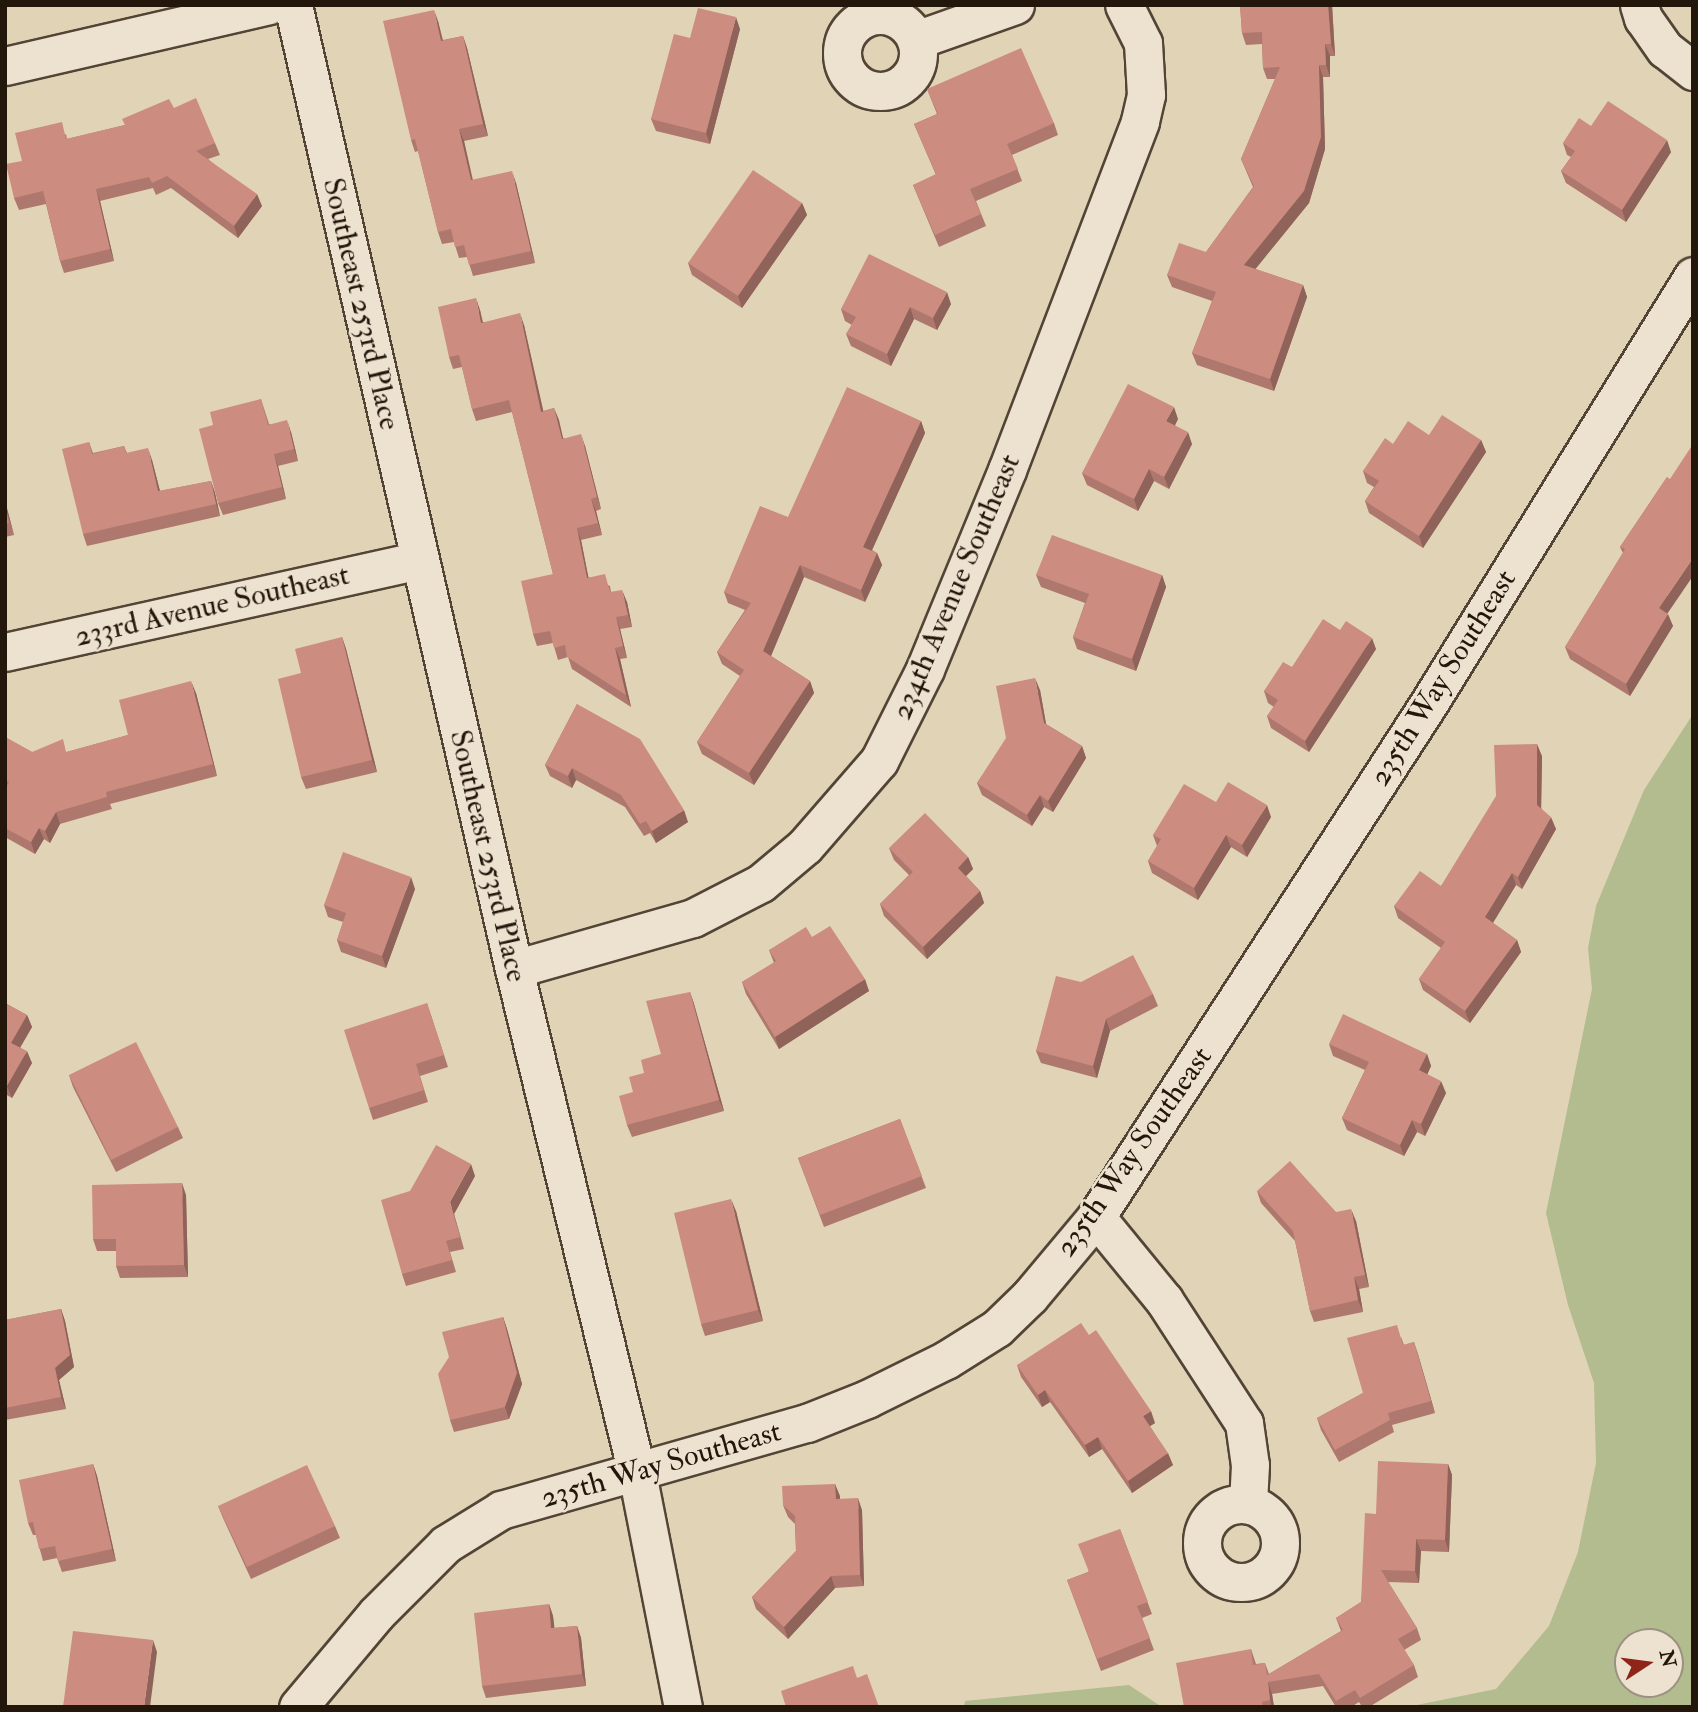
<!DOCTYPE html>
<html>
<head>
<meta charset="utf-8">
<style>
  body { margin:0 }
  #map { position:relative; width:1698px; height:1712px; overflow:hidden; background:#e1d3b5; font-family:"IM FELL Double Pica",serif }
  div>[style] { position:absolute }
  .green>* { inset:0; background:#b2bc8e }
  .roads { filter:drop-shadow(2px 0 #524536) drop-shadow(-2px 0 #524536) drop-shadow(0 2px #524536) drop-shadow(0 -2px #524536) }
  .minor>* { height:37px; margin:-18.5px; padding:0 18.5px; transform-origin:18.5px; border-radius:18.5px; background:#ece2cf }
  .minor>.ring { margin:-18.5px; padding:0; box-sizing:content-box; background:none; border:37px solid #ece2cf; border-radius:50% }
  .wall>* { inset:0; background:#af786e }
  .shaded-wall>* { inset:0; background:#8f625a }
  .building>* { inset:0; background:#cc8c80 }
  span { translate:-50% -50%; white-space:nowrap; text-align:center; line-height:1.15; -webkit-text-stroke:5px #ece2cf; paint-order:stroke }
  .street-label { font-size:30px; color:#23160b }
  .frame { position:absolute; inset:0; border:7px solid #23160b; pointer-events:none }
  .north { position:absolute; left:1614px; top:1628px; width:70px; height:70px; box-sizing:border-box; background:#ece2cf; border:2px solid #9c9081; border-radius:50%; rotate:77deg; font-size:19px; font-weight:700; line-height:28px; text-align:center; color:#23160b }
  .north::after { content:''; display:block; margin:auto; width:24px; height:32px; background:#8f2418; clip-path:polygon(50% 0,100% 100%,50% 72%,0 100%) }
</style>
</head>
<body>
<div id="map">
  <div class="green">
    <div style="clip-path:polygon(evenodd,1693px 714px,1693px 1707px,1407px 1707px,1496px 1689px,1549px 1626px,1578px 1552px,1596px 1463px,1594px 1383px,1568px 1305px,1546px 1213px,1592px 989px,1588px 948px,1596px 906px,1644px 790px,1693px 714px,1628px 1642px,1670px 1642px,1670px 1684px,1628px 1684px,1628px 1642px)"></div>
    <div style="clip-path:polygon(1129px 1685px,1162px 1707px,964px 1707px,965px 1701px)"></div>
  </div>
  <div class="roads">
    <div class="minor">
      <div style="left:293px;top:5px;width:989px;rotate:77.09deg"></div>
      <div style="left:514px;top:969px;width:519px;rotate:76.29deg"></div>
      <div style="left:637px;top:1473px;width:238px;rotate:78.9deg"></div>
      <div style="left:1639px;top:5px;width:14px;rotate:73deg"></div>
      <div style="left:1643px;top:18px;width:38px;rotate:55deg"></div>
      <div style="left:1665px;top:49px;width:36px;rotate:38deg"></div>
      <div class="ring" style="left:842px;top:15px;width:39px;height:39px"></div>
      <div style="left:916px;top:40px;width:105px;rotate:-19.5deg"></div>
      <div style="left:5px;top:66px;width:271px;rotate:-13deg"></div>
      <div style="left:5px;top:652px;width:424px;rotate:-12.5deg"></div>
      <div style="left:514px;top:969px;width:186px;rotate:-15.9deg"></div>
      <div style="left:693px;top:918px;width:76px;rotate:-27.2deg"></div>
      <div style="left:761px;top:883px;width:57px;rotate:-40.1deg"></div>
      <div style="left:805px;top:846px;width:113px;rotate:-49deg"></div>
      <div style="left:879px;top:761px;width:103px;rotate:-63.4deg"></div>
      <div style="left:925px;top:669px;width:215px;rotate:-67.6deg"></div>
      <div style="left:1007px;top:470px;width:373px;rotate:-69.1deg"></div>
      <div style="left:1140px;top:121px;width:27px;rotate:-77deg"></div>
      <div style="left:1146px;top:95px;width:52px;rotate:-93.3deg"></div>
      <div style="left:1143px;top:43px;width:42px;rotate:-116.6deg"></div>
      <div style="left:1096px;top:1217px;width:107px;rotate:50.7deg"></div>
      <div style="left:1164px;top:1300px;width:147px;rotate:57deg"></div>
      <div style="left:1244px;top:1423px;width:42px;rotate:81.9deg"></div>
      <div style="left:1250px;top:1465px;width:39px;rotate:93deg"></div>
      <div class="ring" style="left:1202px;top:1504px;width:41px;height:41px"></div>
      <div style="left:298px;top:1707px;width:121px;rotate:-50deg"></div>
      <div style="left:376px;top:1614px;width:99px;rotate:-45deg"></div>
      <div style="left:446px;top:1544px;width:65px;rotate:-31.7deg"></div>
      <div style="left:501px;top:1510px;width:318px;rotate:-15.9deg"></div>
      <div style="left:807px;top:1423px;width:65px;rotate:-21.8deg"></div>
      <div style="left:867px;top:1399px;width:88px;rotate:-26.3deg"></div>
      <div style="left:946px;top:1360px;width:60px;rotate:-32.1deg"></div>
      <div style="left:997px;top:1328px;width:46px;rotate:-44.1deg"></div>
      <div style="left:1030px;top:1296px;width:103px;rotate:-50.1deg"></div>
      <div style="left:1096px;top:1217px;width:612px;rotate:-57.06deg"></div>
      <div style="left:1429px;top:703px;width:502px;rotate:-58.27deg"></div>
    </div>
  </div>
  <div class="wall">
    <div style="clip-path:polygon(1240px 5px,1332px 5px,1335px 56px,1330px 56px,1330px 77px,1323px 77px,1325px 149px,1309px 203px,1255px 269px,1303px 285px,1307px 297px,1274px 391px,1197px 365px,1192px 353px,1212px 301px,1172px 287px,1167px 275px,1206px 252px,1253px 187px,1241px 159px,1275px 79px,1267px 79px,1263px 68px,1262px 44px,1246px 45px,1242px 33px)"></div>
    <div style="clip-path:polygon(438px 21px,443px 40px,463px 36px,467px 48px,488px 136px,464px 141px,473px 180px,516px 183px,535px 263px,473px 276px,467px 257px,459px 258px,454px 242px,442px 244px,438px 232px,418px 151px,415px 152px,411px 140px)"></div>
    <div style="clip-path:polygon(740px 29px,710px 144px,656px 131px,651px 119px,690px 38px)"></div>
    <div style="clip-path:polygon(927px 89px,1054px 123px,1058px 135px,1012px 155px,1022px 181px,976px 201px,986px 226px,939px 247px,913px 185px,936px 175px,914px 124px,937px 114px)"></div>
    <div style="clip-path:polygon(174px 108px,215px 143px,220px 155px,208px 159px,262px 206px,238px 238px,171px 188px,156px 195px,153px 188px,100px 201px,114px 261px,64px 273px,60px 261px,46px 204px,19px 210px,14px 198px,22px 161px,66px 134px,67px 139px,125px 125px)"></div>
    <div style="clip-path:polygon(1563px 143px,1671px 152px,1626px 222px,1566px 183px,1561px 171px,1571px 157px,1567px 155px)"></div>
    <div style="clip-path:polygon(802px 203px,807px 215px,742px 308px,692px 275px,688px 263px)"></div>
    <div style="clip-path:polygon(951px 304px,937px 330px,914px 319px,891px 366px,851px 346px,846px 334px,852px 325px,845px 321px,841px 309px)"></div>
    <div style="clip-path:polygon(480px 310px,483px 322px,524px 325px,543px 411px,554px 408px,563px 438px,585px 446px,601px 509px,596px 511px,602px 535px,581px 540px,588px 577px,610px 586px,611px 592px,627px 602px,632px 627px,620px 629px,627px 658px,620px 659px,631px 707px,572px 669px,568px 657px,558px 660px,553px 643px,537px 646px,533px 634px,553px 574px,512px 412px,476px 421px,472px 409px,462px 367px,453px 369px,449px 357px)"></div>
    <div style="clip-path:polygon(261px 399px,269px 424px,291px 432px,298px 461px,278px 466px,286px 499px,223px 515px,218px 503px,213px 425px)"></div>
    <div style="clip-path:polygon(1178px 419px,1175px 425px,1192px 444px,1169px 489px,1154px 481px,1138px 511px,1087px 485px,1082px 473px)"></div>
    <div style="clip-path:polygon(921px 421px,925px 433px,872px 550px,877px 553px,882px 565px,865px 602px,804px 577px,771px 656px,810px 681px,814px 693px,754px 785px,702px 754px,697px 742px,740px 676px,722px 664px,717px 652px,745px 610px,728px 603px,724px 592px,788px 517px)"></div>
    <div style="clip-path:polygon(1429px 435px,1481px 440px,1486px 452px,1423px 548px,1369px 513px,1365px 501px,1374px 487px,1367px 483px,1363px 471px,1393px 444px)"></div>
    <div style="clip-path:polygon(89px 442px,93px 453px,124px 446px,127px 453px,152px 460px,160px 491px,211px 481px,215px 493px,220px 516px,87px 546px,83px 534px)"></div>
    <div style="clip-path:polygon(1667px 477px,1667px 614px,1673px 626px,1630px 696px,1570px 659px,1565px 647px,1623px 553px,1620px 547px)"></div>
    <div style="clip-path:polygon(5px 501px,14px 535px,5px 537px)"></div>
    <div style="clip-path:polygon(1036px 575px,1162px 575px,1166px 587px,1136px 671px,1077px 649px,1073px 637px,1085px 603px,1041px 587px)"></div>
    <div style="clip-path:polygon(1340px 630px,1376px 649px,1309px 752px,1271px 728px,1267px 716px,1274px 707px,1268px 703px,1264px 691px,1292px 667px)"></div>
    <div style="clip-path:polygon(342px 637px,346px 649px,377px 772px,306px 789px,301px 777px,301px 673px)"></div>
    <div style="clip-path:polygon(1040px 690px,1046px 724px,1082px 746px,1086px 758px,1053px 812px,1044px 807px,1032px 826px,982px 795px,977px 783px)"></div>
    <div style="clip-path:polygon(196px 693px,217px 776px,110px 804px,112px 809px,60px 824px,50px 843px,44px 839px,35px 854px,5px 837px,5px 737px,32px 752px,67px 752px,128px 735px)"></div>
    <div style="clip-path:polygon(577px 704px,688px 822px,656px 843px,650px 833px,644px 836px,625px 807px,576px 780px,572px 788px,550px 776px,545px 765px)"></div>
    <div style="clip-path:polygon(1542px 756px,1541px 808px,1556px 829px,1522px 889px,1516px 885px,1493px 923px,1517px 940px,1521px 952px,1470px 1023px,1423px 990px,1419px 979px,1441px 948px,1398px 918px,1394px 906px,1441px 886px)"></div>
    <div style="clip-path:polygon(1216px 802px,1271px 817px,1247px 857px,1231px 847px,1198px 900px,1152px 873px,1148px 861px,1157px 846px,1153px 835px)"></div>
    <div style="clip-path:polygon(889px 848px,968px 857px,973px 869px,966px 876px,980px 891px,984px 903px,927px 959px,884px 916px,880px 904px,909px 875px,894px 860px)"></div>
    <div style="clip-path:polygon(415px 889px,386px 968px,341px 952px,337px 940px,343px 922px,328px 917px,324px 905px)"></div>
    <div style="clip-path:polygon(812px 937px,869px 991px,779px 1049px,746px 994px,742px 982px,774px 963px,769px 950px)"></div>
    <div style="clip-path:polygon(1081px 982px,1153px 994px,1158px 1006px,1110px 1031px,1097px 1078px,1041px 1063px,1036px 1051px)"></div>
    <div style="clip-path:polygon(690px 992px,694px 1004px,724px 1111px,632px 1137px,627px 1125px,633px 1092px,644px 1073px,661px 1054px)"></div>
    <div style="clip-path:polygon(5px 1003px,27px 1015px,32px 1027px,20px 1047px,32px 1063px,12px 1098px,5px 1094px)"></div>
    <div style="clip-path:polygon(427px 1003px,448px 1067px,420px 1076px,428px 1102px,373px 1120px,369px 1108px)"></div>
    <div style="clip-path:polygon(1329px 1044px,1427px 1054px,1431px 1066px,1427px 1074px,1446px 1093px,1425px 1136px,1417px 1132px,1404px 1156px,1347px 1130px,1342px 1118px,1365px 1070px,1333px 1056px)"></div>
    <div style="clip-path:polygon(69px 1075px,178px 1127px,183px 1138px,116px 1172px,73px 1087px)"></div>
    <div style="clip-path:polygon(900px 1119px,926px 1188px,824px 1227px,798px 1158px)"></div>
    <div style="clip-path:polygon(475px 1176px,454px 1214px,464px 1249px,450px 1252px,456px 1272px,406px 1286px,402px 1274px)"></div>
    <div style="clip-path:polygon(1257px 1191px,1336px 1212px,1356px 1221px,1369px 1287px,1359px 1289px,1363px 1312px,1314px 1322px,1310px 1311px,1295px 1241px,1261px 1203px)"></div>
    <div style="clip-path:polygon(186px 1195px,188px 1277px,120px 1278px,116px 1266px,116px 1251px,97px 1251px,93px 1239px)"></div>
    <div style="clip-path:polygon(736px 1211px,763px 1321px,705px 1336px,701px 1324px)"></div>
    <div style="clip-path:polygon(61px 1309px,65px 1321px,74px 1367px,59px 1380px,66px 1409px,5px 1420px,5px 1320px)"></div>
    <div style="clip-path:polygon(503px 1317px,507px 1329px,522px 1384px,509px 1419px,454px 1432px,450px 1420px)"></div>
    <div style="clip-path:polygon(1401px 1337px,1404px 1345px,1414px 1342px,1435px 1413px,1392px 1425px,1394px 1432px,1339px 1462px,1321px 1430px,1317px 1418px,1363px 1393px)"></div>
    <div style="clip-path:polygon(1017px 1365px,1155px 1423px,1150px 1426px,1173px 1465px,1132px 1493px,1102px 1449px,1089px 1457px,1050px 1402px,1042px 1407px,1021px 1377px)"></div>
    <div style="clip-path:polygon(93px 1464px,97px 1476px,116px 1561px,62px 1572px,57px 1558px,43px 1561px,36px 1535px,33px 1535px,28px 1523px)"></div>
    <div style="clip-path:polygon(1448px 1464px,1452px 1475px,1449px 1552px,1421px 1551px,1419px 1583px,1388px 1582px,1417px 1628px,1421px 1640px,1404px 1650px,1414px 1665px,1418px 1677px,1369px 1707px,1362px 1707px,1359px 1702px,1351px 1707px,1336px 1707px,1323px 1686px,1272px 1694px,1274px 1707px,1184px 1707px,1251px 1649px,1256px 1664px,1265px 1663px,1269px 1674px,1341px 1631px,1336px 1618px,1361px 1602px,1376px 1514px)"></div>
    <div style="clip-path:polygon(835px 1484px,840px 1499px,862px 1510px,864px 1586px,835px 1588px,788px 1639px,756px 1609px,752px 1597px,796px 1551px,795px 1524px,788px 1517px,783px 1505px)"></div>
    <div style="clip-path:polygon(218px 1506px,335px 1526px,340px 1538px,251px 1579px,223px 1518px)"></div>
    <div style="clip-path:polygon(1120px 1529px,1152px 1614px,1142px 1618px,1154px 1650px,1101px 1671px,1067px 1580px,1088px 1572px)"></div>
    <div style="clip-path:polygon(549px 1604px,553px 1616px,554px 1628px,577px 1626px,581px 1638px,586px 1686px,486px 1698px,482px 1686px)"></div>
  </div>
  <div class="shaded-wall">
    <div style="clip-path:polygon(1328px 5px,1332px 5px,1335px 56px,1331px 44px)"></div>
    <div style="clip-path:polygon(434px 10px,438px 21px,445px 52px,441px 41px)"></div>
    <div style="clip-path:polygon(736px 17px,740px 29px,710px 144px,706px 133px)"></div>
    <div style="clip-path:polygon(463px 36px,467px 48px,488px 136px,483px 124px)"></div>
    <div style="clip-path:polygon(1325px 44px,1330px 56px,1330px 77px,1326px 65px)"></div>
    <div style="clip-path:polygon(1319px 65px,1323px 77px,1325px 149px,1309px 203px,1249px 277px,1244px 265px)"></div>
    <div style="clip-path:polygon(459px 129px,464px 141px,475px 192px,471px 180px)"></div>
    <div style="clip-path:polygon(1667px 140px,1671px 152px,1626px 222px,1622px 210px)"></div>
    <div style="clip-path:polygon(512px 171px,516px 183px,535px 263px,531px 251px)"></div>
    <div style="clip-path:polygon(96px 189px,100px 201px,114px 261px,110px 249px)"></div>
    <div style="clip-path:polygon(257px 194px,262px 206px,238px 238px,234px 226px)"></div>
    <div style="clip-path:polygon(802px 203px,807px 215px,742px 308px,738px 296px)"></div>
    <div style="clip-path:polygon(1303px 285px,1307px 297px,1274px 391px,1270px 379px)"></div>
    <div style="clip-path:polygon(947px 292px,951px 304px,937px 330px,933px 318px)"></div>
    <div style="clip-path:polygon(476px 298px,480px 310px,485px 335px,481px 323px)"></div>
    <div style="clip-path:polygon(910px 307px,914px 319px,891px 366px,887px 354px)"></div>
    <div style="clip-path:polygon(520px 313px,524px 325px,546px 423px,541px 412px)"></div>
    <div style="clip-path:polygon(1174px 407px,1178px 419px,1171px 433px,1166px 421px)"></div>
    <div style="clip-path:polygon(554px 408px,559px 420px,566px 451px,562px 439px)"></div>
    <div style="clip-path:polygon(287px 420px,291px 432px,298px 461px,294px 449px)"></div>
    <div style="clip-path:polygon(921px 421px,925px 433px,868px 559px,863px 547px)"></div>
    <div style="clip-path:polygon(1188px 432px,1192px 444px,1169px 489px,1164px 477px)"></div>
    <div style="clip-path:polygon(581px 434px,585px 446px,601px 509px,597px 497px)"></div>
    <div style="clip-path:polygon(1481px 440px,1486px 452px,1423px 548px,1419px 536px)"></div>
    <div style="clip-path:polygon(148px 448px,152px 460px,163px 503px,158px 491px)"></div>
    <div style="clip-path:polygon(274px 454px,278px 466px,286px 499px,282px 487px)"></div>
    <div style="clip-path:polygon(1149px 469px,1154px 481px,1138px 511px,1134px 499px)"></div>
    <div style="clip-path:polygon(211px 481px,215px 493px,220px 516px,216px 504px)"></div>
    <div style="clip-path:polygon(591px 499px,596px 511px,602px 535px,598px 523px)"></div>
    <div style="clip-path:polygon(5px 501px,14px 535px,5px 506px)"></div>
    <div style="clip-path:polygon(577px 528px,581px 540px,591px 590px,587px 578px)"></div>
    <div style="clip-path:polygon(877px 553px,882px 565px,865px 602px,861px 590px)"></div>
    <div style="clip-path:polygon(1693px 558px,1693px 576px,1663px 620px,1659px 608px)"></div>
    <div style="clip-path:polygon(800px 565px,804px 577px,768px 663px,763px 651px)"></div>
    <div style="clip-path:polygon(1162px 575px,1166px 587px,1136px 671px,1132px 659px)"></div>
    <div style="clip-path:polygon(622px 590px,627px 602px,632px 627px,628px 615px)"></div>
    <div style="clip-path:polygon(1668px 614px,1673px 626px,1630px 696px,1626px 684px)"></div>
    <div style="clip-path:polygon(616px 617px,620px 629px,627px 658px,623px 646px)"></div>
    <div style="clip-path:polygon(342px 637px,346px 649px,377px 772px,372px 760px)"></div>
    <div style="clip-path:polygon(1372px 638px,1376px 649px,1309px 752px,1305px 741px)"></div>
    <div style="clip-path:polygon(615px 648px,620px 659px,631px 707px,626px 695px)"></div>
    <div style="clip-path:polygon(1035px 678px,1040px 690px,1048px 735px,1044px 723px)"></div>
    <div style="clip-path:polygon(191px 681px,196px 693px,217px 776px,213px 764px)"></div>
    <div style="clip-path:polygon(810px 681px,814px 693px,754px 785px,749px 773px)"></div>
    <div style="clip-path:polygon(1537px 744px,1542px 756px,1541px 817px,1537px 805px)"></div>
    <div style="clip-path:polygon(1082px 746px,1086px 758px,1053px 812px,1048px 801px)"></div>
    <div style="clip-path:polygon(572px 768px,576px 780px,572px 788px,568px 776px)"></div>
    <div style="clip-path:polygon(1040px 795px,1044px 807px,1032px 826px,1027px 815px)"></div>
    <div style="clip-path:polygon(1267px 805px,1271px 817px,1247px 857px,1242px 845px)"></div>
    <div style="clip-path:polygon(684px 810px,688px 822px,656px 843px,652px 831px)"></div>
    <div style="clip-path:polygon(56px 812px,60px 824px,50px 843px,45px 831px)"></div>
    <div style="clip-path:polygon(1551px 817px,1556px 829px,1522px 889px,1518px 877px)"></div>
    <div style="clip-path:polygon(39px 828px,44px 839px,35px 854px,31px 842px)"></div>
    <div style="clip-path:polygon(1226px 835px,1231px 847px,1198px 900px,1194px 888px)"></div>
    <div style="clip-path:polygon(968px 857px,973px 869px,962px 880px,958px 868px)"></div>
    <div style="clip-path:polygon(1512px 873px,1516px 885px,1489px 929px,1485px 917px)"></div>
    <div style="clip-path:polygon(411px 877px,415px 889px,386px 968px,382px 956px)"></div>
    <div style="clip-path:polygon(980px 891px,984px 903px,927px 959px,923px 947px)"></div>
    <div style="clip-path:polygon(1517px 940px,1521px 952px,1470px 1023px,1465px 1011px)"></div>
    <div style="clip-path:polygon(865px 979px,869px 991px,779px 1049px,775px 1037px)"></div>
    <div style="clip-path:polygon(690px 992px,694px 1004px,724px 1111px,719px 1100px)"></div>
    <div style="clip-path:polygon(27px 1015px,32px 1027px,16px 1055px,11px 1043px)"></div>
    <div style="clip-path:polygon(1106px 1019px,1110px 1031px,1097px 1078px,1093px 1066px)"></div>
    <div style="clip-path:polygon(27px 1051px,32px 1063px,12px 1098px,7px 1086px)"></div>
    <div style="clip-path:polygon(1427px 1054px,1431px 1066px,1424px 1082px,1419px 1070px)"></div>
    <div style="clip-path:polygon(1441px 1081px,1446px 1093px,1425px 1136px,1421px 1124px)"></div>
    <div style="clip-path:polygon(1412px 1120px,1417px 1132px,1404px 1156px,1400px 1145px)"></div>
    <div style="clip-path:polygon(471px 1164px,475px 1176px,454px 1214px,464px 1249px,450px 1202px)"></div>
    <div style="clip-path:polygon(182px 1183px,186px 1195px,188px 1277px,184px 1265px)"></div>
    <div style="clip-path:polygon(731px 1199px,736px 1211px,763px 1321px,758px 1310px)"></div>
    <div style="clip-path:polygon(1351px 1209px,1356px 1221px,1369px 1287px,1365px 1275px)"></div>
    <div style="clip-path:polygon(1354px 1277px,1359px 1289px,1363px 1312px,1358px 1300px)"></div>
    <div style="clip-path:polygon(61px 1309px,65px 1321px,74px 1367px,59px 1380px,66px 1409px,61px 1397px,55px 1368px)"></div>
    <div style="clip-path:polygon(503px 1317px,507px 1329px,522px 1384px,509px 1419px,505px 1407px)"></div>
    <div style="clip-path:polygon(1414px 1342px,1418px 1354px,1435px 1413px,1431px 1401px)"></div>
    <div style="clip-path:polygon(1045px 1390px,1050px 1402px,1042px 1407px,1038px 1395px)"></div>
    <div style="clip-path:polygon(1151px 1411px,1155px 1423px,1147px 1428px,1143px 1416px)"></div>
    <div style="clip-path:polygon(1098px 1437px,1102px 1449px,1089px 1457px,1085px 1445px)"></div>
    <div style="clip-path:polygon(1168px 1453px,1173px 1465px,1132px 1493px,1128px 1481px)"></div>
    <div style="clip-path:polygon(93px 1464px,97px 1476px,116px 1561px,112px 1549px)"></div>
    <div style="clip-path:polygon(1448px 1464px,1452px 1475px,1449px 1552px,1445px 1540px)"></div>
    <div style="clip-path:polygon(835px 1484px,840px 1496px,840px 1511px,836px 1499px)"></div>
    <div style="clip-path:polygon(858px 1498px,862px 1510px,864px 1586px,860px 1575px)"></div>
    <div style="clip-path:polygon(1416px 1539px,1421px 1551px,1419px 1583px,1415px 1571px)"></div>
    <div style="clip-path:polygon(831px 1576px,835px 1588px,788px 1639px,784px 1627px)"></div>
    <div style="clip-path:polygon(549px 1604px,553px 1616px,556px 1640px,551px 1628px)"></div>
    <div style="clip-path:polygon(577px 1626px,581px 1638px,586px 1686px,582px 1674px)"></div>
    <div style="clip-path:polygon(153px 1640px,157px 1652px,150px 1707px,144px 1707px)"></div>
    <div style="clip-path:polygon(1268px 1682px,1272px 1694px,1274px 1707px,1272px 1707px,1270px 1700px)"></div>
  </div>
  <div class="building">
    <div style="clip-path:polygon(1240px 5px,1328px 5px,1331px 44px,1325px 44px,1326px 65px,1319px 65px,1321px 137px,1304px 191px,1244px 265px,1303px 285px,1270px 379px,1192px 353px,1216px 292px,1167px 275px,1179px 243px,1206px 252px,1254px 186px,1241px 159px,1280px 67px,1263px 68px,1262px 32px,1242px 33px)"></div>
    <div style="clip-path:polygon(698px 8px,736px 17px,706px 133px,651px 119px,674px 34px,690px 38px)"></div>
    <div style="clip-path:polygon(434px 10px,441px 41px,463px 36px,483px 124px,459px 129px,471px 180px,512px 171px,531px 251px,469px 265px,464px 245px,455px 247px,451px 229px,438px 232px,415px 139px,411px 140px,383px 21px)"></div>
    <div style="clip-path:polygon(1021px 48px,1054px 123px,1007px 144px,1018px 169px,970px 189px,981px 214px,935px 235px,913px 185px,936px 174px,914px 124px,938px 114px,927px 89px)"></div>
    <div style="clip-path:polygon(196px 98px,215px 143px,196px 151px,257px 194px,234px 226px,167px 176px,152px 183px,149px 177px,96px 189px,110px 249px,60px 261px,43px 191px,14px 198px,6px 164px,22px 161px,15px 133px,62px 122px,66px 139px,125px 125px,122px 119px,169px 99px,174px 108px)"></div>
    <div style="clip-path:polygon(1608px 101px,1667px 140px,1622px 210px,1561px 171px,1575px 151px,1563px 143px,1579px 118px,1591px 126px)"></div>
    <div style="clip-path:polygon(753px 170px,802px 203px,738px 296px,688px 263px)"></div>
    <div style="clip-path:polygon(869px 254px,947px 292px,933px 318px,910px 307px,887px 354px,846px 334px,856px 317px,841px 309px)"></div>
    <div style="clip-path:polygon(476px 298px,481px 323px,520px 313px,541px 412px,554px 408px,562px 439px,581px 434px,597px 497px,591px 499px,598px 523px,577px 528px,587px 578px,605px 574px,610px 592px,622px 590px,628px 615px,616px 617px,623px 646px,615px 648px,626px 695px,567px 657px,565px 645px,554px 648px,550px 631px,533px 634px,521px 581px,553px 574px,509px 400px,472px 409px,459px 355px,449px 357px,438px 307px)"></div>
    <div style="clip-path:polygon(1128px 384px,1174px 407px,1166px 421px,1188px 432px,1164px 477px,1149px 469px,1134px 499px,1082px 473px)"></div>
    <div style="clip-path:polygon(847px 387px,921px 421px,863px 547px,877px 553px,861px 590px,800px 565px,763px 651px,810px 681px,749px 773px,697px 742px,744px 670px,717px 652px,751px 603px,724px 592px,760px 506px,788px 517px)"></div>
    <div style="clip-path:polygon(261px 399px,268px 425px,287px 420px,294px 449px,274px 454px,282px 487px,218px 503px,199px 429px,213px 425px,210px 412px)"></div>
    <div style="clip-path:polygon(1442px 415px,1481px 440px,1419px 536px,1365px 501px,1379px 481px,1363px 471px,1385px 438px,1393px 444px,1408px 421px,1429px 435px)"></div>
    <div style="clip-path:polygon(89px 442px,92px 454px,124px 446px,126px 453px,148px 448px,158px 491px,211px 481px,216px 504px,83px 534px,62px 449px)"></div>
    <div style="clip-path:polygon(1693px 444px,1693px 558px,1659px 608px,1668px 614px,1626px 684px,1565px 647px,1625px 549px,1620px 547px,1667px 477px,1670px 479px)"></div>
    <div style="clip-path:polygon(5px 506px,9px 523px,5px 524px)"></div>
    <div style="clip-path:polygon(1052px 535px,1162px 575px,1132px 659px,1073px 637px,1089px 594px,1036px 575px)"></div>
    <div style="clip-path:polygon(1323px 619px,1340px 630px,1346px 621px,1372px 638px,1305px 741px,1267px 716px,1278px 700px,1264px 691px,1283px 662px,1292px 667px)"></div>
    <div style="clip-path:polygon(342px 637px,372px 760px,301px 777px,278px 679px,301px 673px,295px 649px)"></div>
    <div style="clip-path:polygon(1035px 678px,1044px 723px,1082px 746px,1048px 801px,1040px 795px,1027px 815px,977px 783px,1006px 738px,996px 686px)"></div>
    <div style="clip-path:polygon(191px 681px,213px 764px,106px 792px,107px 797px,56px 812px,45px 831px,39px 828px,31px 842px,5px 828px,5px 789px,9px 782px,5px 780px,5px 737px,32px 752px,63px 739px,66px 752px,128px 735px,119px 700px)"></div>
    <div style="clip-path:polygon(577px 704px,640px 739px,684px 810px,652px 831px,646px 821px,640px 824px,621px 795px,572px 768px,568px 776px,545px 765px)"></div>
    <div style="clip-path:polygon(1537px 744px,1537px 805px,1551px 817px,1518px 877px,1512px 873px,1485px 917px,1517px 940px,1465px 1011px,1419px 979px,1445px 942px,1394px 906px,1420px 871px,1441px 886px,1496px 796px,1494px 745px)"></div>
    <div style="clip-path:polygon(1228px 782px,1267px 805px,1242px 845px,1226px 835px,1194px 888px,1148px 861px,1161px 839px,1153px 835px,1184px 784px,1216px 802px)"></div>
    <div style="clip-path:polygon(925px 813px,968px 857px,958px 868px,980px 891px,923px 947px,880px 904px,913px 872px,889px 848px)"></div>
    <div style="clip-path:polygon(343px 852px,411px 877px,382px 956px,337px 940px,346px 913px,324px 905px)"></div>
    <div style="clip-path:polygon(830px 926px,865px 979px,775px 1037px,742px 982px,776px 961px,769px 950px,806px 927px,812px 937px)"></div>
    <div style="clip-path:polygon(1133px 955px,1153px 994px,1106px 1019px,1093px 1066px,1036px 1051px,1056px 976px,1081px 982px)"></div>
    <div style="clip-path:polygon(690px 992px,719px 1100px,627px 1125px,619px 1096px,633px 1092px,629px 1077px,644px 1073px,641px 1060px,661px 1054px,646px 1001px)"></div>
    <div style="clip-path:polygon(5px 1003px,27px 1015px,11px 1043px,27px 1051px,7px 1086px,5px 1085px)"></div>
    <div style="clip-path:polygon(427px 1003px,444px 1055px,416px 1064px,424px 1090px,369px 1108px,344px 1030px)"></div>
    <div style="clip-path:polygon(1343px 1014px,1427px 1054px,1419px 1070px,1441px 1081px,1421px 1124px,1412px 1120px,1400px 1145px,1342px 1118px,1369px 1062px,1329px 1044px)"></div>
    <div style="clip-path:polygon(136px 1042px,178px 1127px,111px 1160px,69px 1075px)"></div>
    <div style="clip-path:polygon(900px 1119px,922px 1176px,820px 1215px,798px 1158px)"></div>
    <div style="clip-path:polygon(436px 1145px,471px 1164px,450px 1202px,460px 1237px,446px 1241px,452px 1260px,402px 1274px,381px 1200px,410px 1191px)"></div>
    <div style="clip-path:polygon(1290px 1161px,1336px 1212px,1351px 1209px,1365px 1275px,1354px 1277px,1358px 1300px,1310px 1311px,1293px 1231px,1257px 1191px)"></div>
    <div style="clip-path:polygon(182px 1183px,184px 1265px,116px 1266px,116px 1239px,93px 1239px,92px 1185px)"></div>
    <div style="clip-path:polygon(731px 1199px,758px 1310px,701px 1324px,674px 1213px)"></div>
    <div style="clip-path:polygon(61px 1309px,70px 1355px,55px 1368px,61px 1397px,5px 1408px,5px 1320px)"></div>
    <div style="clip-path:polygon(503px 1317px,517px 1373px,505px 1407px,450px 1420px,438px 1374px,449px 1357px,442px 1332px)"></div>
    <div style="clip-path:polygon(1081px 1323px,1089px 1335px,1096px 1330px,1151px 1411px,1143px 1416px,1168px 1453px,1128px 1481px,1098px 1437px,1085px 1445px,1045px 1390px,1038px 1395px,1017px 1365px)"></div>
    <div style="clip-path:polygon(1397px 1325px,1403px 1345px,1414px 1342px,1431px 1401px,1388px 1413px,1390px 1420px,1335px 1450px,1317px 1418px,1363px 1393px,1347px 1338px)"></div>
    <div style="clip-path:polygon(1378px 1461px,1448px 1464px,1445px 1540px,1416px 1539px,1415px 1571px,1381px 1570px,1417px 1628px,1398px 1639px,1414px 1665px,1360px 1698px,1355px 1690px,1336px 1701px,1319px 1674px,1268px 1682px,1270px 1700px,1262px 1702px,1263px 1707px,1184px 1707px,1176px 1663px,1251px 1649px,1253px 1665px,1265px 1663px,1267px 1675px,1343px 1630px,1336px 1618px,1361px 1602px,1365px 1513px,1376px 1514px)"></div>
    <div style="clip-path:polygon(93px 1464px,112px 1549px,58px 1561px,55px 1546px,39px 1549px,33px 1522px,28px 1523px,19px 1480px)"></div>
    <div style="clip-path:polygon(307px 1465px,335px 1526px,247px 1567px,218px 1506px)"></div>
    <div style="clip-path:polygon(835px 1484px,836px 1499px,858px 1498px,860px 1575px,831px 1576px,784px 1627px,752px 1597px,796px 1551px,795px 1516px,783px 1505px,782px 1486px)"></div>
    <div style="clip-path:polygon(1120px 1529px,1148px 1602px,1137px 1606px,1150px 1638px,1097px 1659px,1067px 1580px,1089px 1572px,1078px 1544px)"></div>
    <div style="clip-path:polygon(549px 1604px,551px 1628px,577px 1626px,582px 1674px,482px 1686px,474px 1613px)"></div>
    <div style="clip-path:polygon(73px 1631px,153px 1640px,144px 1707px,63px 1707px)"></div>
    <div style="clip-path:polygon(853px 1666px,857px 1678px,867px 1674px,879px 1707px,786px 1707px,781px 1691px)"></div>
  </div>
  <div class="street-label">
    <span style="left:361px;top:304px;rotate:77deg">Southeast 253rd Place</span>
    <span style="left:956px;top:587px;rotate:-67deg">234th Avenue Southeast</span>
    <span style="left:212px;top:606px;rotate:-13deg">233rd Avenue Southeast</span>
    <span style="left:1443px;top:678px;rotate:-58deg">235th Way Southeast</span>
    <span style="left:488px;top:856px;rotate:77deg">Southeast 253rd Place</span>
    <span style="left:1134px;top:1152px;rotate:-55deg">235th Way Southeast</span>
    <span style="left:661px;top:1465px;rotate:-16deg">235th Way Southeast</span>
  </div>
  <div class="frame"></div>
  <div class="north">N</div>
</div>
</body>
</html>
